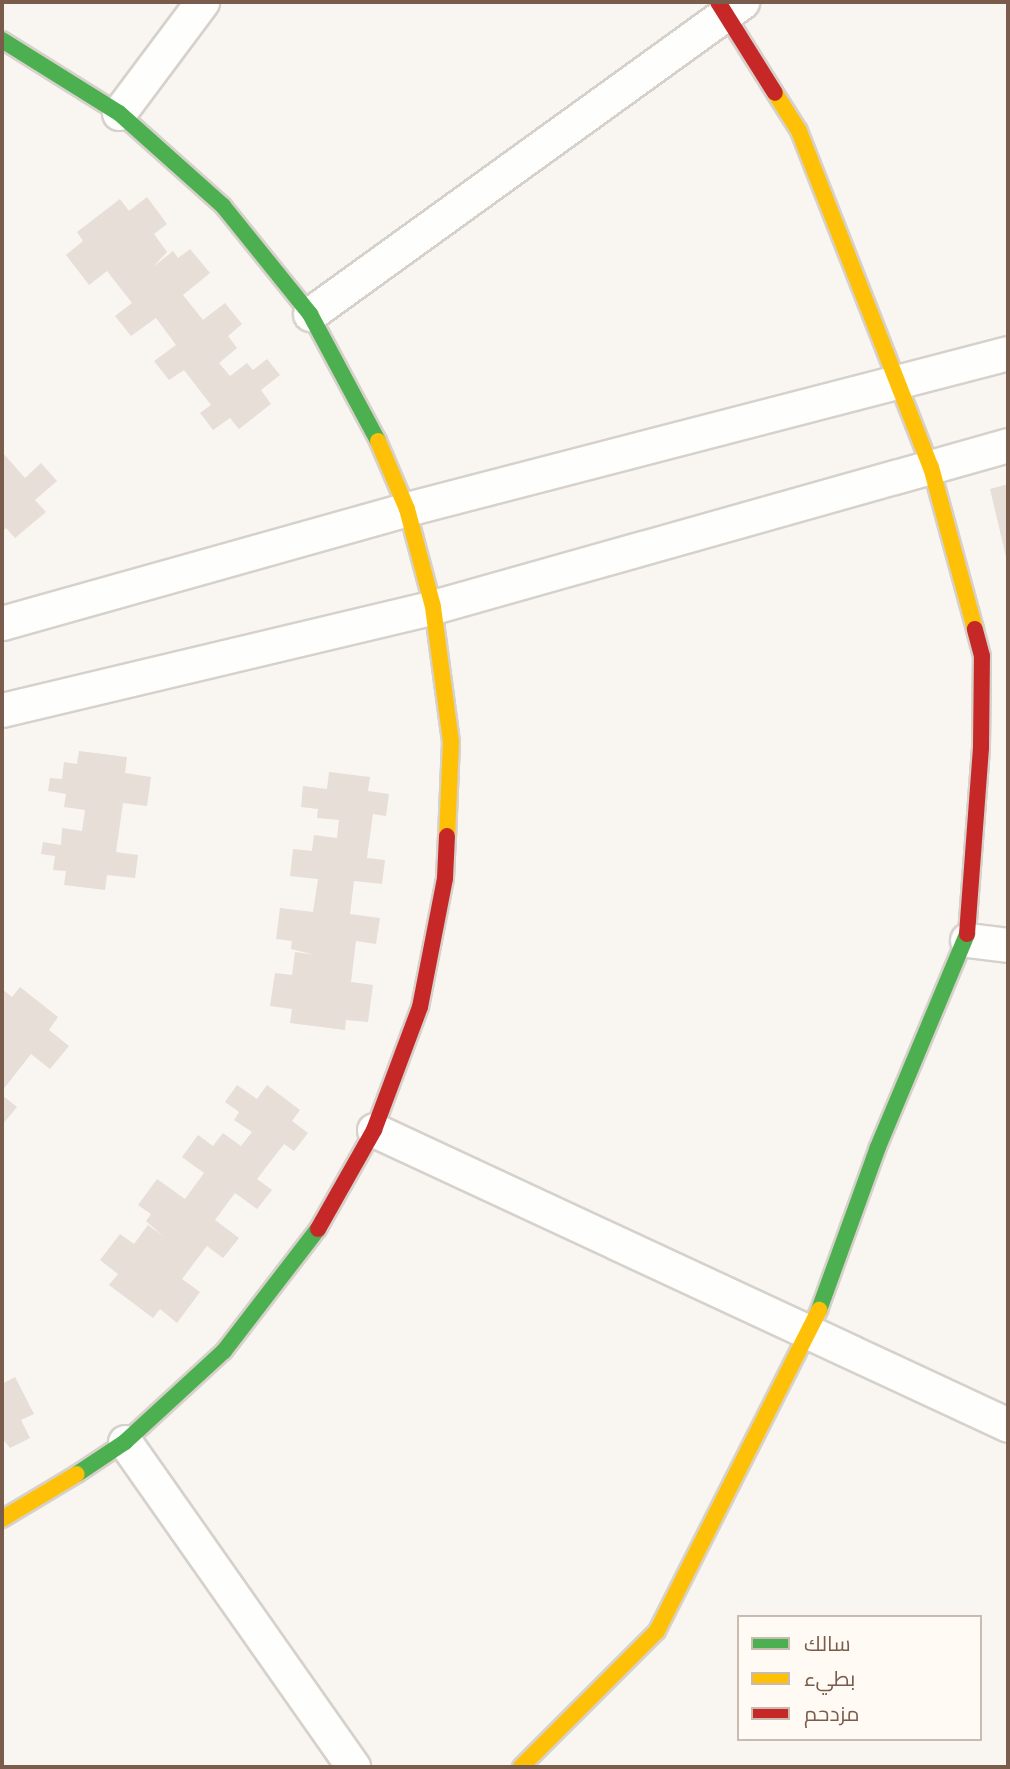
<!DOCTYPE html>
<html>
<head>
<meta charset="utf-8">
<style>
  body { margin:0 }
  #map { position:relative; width:1010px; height:1769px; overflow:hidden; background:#f9f5f0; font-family:"Source Sans 3",Cairo,sans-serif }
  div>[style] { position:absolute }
  .building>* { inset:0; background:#e6ded7 }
  .roads { filter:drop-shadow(2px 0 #d7d1cb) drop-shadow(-2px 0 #d7d1cb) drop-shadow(0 2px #d7d1cb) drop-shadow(0 -2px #d7d1cb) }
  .street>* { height:33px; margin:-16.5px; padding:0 16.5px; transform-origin:16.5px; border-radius:16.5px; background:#fefefd }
  .fast>* { height:16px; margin:-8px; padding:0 8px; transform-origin:8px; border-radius:8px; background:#4caf50 }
  .slow>* { height:16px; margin:-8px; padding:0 8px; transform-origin:8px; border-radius:8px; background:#ffc107 }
  .jam>* { height:16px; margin:-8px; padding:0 8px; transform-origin:8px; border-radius:8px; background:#c62828 }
  span { translate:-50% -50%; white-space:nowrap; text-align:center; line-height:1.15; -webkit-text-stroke:7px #fffaf3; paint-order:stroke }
  .frame { position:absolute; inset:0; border:4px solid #7a5c4d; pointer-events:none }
  .legend { position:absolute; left:737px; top:1615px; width:245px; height:126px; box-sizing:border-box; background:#fffaf3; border:2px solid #cabbb1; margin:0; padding:9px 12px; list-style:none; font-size:21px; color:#7a5c4d }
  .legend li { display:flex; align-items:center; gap:14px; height:35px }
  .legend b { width:35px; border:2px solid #cabbb1 }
</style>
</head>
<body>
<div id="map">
  <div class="building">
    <div style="clip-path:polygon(147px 197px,167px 224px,154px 234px,167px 252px,153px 267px,173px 251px,178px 258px,190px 249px,210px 273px,183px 295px,203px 320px,225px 303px,242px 324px,228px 336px,237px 348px,219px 363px,230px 376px,247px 363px,253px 370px,267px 359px,280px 375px,261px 390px,271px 404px,239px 429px,230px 418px,213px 430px,200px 413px,211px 405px,184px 370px,169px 380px,154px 361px,176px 345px,156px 318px,131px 336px,115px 316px,132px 303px,107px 271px,89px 285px,66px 255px,83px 241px,77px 232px,120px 199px,129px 211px)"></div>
    <div style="clip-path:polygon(2px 452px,25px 478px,41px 463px,57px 481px,35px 500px,46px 512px,15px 538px,6px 528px,2px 532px)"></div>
    <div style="clip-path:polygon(1008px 484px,1008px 561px,1007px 561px,990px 489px)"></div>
    <div style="clip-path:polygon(79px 751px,127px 757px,125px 773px,151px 777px,147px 806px,123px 803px,116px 852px,138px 855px,135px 878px,107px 875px,105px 890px,64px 885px,66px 871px,53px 870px,55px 856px,41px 854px,43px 842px,61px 845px,62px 828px,82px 831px,85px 810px,64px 807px,66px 794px,48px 791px,50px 778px,62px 779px,64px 762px,77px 764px)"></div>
    <div style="clip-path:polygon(329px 772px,370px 777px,368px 791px,389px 794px,386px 816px,373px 814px,367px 858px,385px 860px,382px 884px,354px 881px,350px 914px,380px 918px,376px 944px,356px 941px,351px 982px,373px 985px,368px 1022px,346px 1020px,345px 1030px,290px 1023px,292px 1009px,270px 1006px,275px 973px,292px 975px,295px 952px,315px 955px,291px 949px,292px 941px,276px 939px,280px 908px,313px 912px,318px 879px,290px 876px,293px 849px,312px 851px,314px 835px,337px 838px,339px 820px,317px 818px,318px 809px,301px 807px,303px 786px,327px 789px)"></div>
    <div style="clip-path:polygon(20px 987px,58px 1017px,49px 1030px,69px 1046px,50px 1069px,31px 1054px,2px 1091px,2px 989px,12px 997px)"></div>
    <div style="clip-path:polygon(237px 1085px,257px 1099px,267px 1085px,300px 1110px,292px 1121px,308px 1133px,294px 1151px,284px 1144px,257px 1179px,272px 1190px,257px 1209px,235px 1193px,215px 1220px,239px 1238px,223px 1258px,207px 1246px,182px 1279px,200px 1292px,177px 1323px,160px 1309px,153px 1318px,109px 1285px,118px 1274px,100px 1260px,120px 1234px,134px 1244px,148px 1225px,164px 1237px,146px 1221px,151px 1214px,138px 1205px,157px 1179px,185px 1199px,204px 1173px,182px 1157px,198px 1135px,213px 1146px,223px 1133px,241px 1146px,252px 1132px,234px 1120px,239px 1112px,225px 1102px)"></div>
    <div style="clip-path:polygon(2px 1095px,17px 1107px,2px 1125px)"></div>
    <div style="clip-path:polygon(15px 1377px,34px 1414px,21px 1420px,30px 1438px,10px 1448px,2px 1438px,2px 1384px)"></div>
  </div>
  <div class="roads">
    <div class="street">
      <div style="left:119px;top:113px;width:139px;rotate:-53.2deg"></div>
      <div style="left:310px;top:314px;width:533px;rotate:-35.84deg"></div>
      <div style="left:2px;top:623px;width:421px;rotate:-15.7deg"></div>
      <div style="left:407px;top:509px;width:621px;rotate:-14.55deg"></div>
      <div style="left:2px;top:710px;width:443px;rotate:-13.4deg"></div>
      <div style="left:433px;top:607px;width:597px;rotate:-15.73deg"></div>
      <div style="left:967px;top:940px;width:41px;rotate:7deg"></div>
      <div style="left:374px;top:1130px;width:699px;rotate:24.95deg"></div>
      <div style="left:125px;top:1442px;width:397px;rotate:54.9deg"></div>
    </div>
    <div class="fast">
      <div style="left:2px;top:40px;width:138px;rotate:32deg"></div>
      <div style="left:119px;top:113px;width:140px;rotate:41.8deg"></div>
      <div style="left:223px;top:206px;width:139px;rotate:51.1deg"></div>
      <div style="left:310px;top:314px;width:144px;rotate:61.8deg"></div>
      <div style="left:819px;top:1310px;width:173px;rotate:-70.1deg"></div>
      <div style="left:878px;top:1147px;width:231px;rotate:-67.3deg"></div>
      <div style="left:77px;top:1474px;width:58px;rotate:-33.7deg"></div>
      <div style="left:125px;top:1442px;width:134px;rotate:-42.6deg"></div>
      <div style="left:224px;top:1351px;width:154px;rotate:-52.4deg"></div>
    </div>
    <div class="slow">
      <div style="left:775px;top:93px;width:45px;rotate:57.7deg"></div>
      <div style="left:799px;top:131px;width:361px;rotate:68.6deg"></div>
      <div style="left:931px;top:467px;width:168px;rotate:74.8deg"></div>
      <div style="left:378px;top:441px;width:74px;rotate:66.9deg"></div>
      <div style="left:407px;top:509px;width:101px;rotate:75.1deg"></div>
      <div style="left:433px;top:607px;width:136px;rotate:82.4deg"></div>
      <div style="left:451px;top:742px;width:94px;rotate:92.4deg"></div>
      <div style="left:2px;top:1519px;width:87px;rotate:-31deg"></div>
      <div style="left:521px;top:1767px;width:192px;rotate:-45deg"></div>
      <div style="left:657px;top:1631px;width:360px;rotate:-63.2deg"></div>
    </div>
    <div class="jam">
      <div style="left:718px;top:2px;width:107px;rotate:57.9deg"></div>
      <div style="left:967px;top:934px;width:187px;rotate:-85.7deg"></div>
      <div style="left:981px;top:748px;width:92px;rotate:-89.4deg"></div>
      <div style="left:982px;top:656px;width:28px;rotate:-105deg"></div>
      <div style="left:318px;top:1229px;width:114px;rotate:-60.5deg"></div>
      <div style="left:374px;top:1130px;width:131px;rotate:-69.5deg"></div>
      <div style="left:420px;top:1007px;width:131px;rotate:-79deg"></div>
      <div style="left:445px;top:878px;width:42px;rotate:-87.3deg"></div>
    </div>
  </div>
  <div class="frame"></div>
  <ul class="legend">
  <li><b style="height:9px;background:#4caf50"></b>سالك</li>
  <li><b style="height:9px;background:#ffc107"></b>بطيء</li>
  <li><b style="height:9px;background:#c62828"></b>مزدحم</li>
  </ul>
</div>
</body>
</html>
